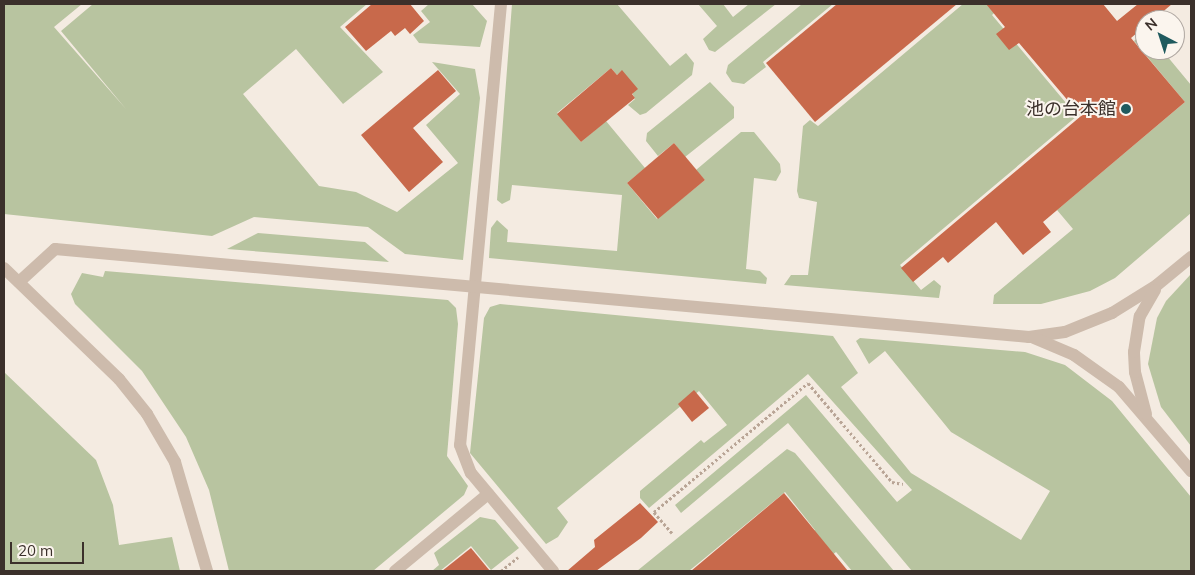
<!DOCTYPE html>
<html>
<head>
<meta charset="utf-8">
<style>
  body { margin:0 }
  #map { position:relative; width:1195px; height:575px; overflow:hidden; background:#f4ebe1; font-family:Mulish,"Noto Sans JP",sans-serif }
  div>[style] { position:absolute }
  .green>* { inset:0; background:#b8c4a0 }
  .building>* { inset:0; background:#c8694b }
  .path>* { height:3px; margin-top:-1.5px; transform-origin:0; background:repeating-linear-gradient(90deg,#b9a596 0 2.5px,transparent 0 5px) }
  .minor>* { height:12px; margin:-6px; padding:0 6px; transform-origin:6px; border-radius:6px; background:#cdbbac }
  .dots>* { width:14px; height:14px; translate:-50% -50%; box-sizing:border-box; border:2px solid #fbf5ee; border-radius:50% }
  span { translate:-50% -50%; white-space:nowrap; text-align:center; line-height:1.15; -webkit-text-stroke:4px #fbf5ee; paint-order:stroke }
  .poi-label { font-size:18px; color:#3b302b }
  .right { translate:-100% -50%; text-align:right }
  .frame { position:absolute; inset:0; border:5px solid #3b302b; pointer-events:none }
  .north { position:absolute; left:1135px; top:10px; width:50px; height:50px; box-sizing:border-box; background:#fbf5ee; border:1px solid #aea6a0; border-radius:50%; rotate:320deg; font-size:14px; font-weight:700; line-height:20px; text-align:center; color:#3b302b }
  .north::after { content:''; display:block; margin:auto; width:18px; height:22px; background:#1f5a5e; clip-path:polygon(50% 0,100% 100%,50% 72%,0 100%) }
  .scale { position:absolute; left:10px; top:542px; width:74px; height:22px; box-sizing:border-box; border:2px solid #3b302b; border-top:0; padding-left:6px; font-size:15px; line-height:18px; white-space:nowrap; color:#3b302b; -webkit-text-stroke:4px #fbf5ee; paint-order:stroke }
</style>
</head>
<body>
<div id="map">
  <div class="green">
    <div style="clip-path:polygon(4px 4px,82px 4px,54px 27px,126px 109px,61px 31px,93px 4px,367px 4px,340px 27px,383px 72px,343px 104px,296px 49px,243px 94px,319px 186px,356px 192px,397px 212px,458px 163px,426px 125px,460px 94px,432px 62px,475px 69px,480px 98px,463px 260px,405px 254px,368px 227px,254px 217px,212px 236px,4px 214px)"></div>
    <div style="clip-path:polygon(429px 4px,472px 4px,487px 21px,480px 47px,419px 43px,413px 35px,430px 22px,421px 11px)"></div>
    <div style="clip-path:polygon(512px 4px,617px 4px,670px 66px,686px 53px,694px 63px,692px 75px,646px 113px,640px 115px,628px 105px,635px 99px,622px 71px,617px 75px,611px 68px,557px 113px,581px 142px,606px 121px,645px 168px,627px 183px,657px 219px,705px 180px,696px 170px,741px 132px,754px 132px,780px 164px,781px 172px,776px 181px,754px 178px,746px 269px,760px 271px,767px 278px,766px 284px,489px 258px,491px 228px,497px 220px,508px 230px,507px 242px,617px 251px,622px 195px,512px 185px,510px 200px,502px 204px,497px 200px)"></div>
    <div style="clip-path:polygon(698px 4px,723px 4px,733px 17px,749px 4px,776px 4px,715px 52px,709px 50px,703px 39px,717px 26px)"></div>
    <div style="clip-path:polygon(802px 4px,833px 4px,763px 62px,766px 67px,744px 84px,732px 82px,726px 73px,728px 65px)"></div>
    <div style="clip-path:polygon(963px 4px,1004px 4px,992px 15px,1077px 116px,900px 265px,921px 290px,934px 280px,941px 286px,939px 298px,784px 285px,791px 275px,808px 275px,817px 202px,799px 198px,797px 191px,803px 126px,810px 120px,818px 126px)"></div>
    <div style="clip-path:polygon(1145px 31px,1145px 50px,1162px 50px,1191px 85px,1191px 213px,1115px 278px,1090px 291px,1041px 304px,993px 304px,994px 295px,1073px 229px,1057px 210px,1185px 102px,1134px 41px)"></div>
    <div style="clip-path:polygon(710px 82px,734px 107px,734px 118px,685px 157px,674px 143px,658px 156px,646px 141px,647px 133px)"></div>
    <div style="clip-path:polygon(258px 233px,365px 242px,389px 262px,227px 249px)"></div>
    <div style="clip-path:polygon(105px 271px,448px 300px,456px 308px,458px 324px,447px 456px,468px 486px,464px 495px,373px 571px,229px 571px,209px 490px,186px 437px,142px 371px,75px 304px,71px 294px,82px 273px,103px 277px)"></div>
    <div style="clip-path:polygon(1191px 274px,1191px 446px,1161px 407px,1148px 364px,1157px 318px,1166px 301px)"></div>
    <div style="clip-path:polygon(500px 304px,833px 336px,858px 373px,841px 387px,911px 473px,1021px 540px,1050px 491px,951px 432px,885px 351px,869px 364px,856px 341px,860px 338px,1025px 352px,1065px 365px,1112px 401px,1191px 497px,1191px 571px,912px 571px,788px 423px,681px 513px,675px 505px,806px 395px,897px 502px,912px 490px,808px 374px,649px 508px,640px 498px,640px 491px,701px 440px,704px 443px,727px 425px,699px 391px,557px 508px,568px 522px,558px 537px,546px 544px,470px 453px,484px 318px,490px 307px)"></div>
    <div style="clip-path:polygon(4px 372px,96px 460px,113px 505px,119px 545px,172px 537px,180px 571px,4px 571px)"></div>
    <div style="clip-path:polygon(787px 449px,795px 453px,894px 571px,852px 571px,836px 552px,813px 571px,765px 571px,815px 530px,785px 492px,689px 571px,637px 571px)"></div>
    <div style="clip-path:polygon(480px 517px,495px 520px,519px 548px,491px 570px,471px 546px,440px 571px,432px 571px,439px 565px,434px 553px)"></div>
  </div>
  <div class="building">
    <div style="clip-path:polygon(372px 4px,410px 4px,424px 21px,410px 34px,405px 28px,395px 36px,391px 31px,366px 51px,345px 27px)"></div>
    <div style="clip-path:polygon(837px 4px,957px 4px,815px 122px,766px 63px)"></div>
    <div style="clip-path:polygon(986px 4px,1103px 4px,1117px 21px,1138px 4px,1172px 4px,1153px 20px,1145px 20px,1145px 26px,1131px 38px,1185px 102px,1043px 222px,1051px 232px,1023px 255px,996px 222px,948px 263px,943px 257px,913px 282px,901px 268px,1081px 116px,1019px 43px,1009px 50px,996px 34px,1005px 27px)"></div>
    <div style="clip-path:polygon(611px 68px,617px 75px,622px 70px,638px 89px,632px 94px,635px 98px,581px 142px,557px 114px)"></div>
    <div style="clip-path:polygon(438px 70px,456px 91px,413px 128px,443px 162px,409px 192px,361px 135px)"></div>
    <div style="clip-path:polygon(674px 143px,705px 180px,658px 219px,627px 183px)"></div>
    <div style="clip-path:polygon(694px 390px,709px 408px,692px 422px,678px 404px)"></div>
    <div style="clip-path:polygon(784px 493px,848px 571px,691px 571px)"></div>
    <div style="clip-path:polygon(640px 503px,658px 522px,641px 538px,596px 571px,567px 571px,595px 547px,594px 540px)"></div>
    <div style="clip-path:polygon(471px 548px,490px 571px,442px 571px)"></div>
  </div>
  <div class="path">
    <div style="left:672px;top:533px;width:28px;rotate:-131deg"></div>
    <div style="left:654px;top:512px;width:201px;rotate:-40deg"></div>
    <div style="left:808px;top:383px;width:130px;rotate:49.7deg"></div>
    <div style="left:892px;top:482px;width:11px;rotate:10deg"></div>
    <div style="left:501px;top:571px;width:22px;rotate:-39deg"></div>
  </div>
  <div class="minor">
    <div style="left:501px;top:4px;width:443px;rotate:95.3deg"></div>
    <div style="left:460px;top:445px;width:30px;rotate:69deg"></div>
    <div style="left:471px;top:473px;width:128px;rotate:50.1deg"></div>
    <div style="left:4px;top:268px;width:160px;rotate:44deg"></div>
    <div style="left:119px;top:379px;width:45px;rotate:51.3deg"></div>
    <div style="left:147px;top:414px;width:56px;rotate:59.7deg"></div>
    <div style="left:175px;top:462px;width:114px;rotate:73.6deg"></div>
    <div style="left:19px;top:282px;width:49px;rotate:-42.5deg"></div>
    <div style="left:55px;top:249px;width:978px;rotate:5.16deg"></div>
    <div style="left:1029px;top:337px;width:36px;rotate:-8deg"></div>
    <div style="left:1065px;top:332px;width:51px;rotate:-22deg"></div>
    <div style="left:1112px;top:313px;width:53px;rotate:-31.9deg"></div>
    <div style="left:1157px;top:285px;width:44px;rotate:-39.5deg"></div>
    <div style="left:1034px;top:338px;width:43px;rotate:23deg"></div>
    <div style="left:1074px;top:355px;width:55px;rotate:35.4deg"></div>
    <div style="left:1119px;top:387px;width:111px;rotate:49.4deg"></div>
    <div style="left:1146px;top:414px;width:43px;rotate:-104.7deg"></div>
    <div style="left:1135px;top:372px;width:20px;rotate:-93deg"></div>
    <div style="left:1134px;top:352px;width:36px;rotate:-81deg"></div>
    <div style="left:1140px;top:316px;width:30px;rotate:-60deg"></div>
    <div style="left:395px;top:571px;width:121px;rotate:-39.6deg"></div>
  </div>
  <div class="dots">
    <div style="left:1126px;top:109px;background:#1f5a5e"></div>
  </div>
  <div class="poi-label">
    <span class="right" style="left:1116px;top:109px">池の台本館</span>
  </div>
  <div class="frame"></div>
  <div class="north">N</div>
  <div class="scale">20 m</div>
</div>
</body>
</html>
